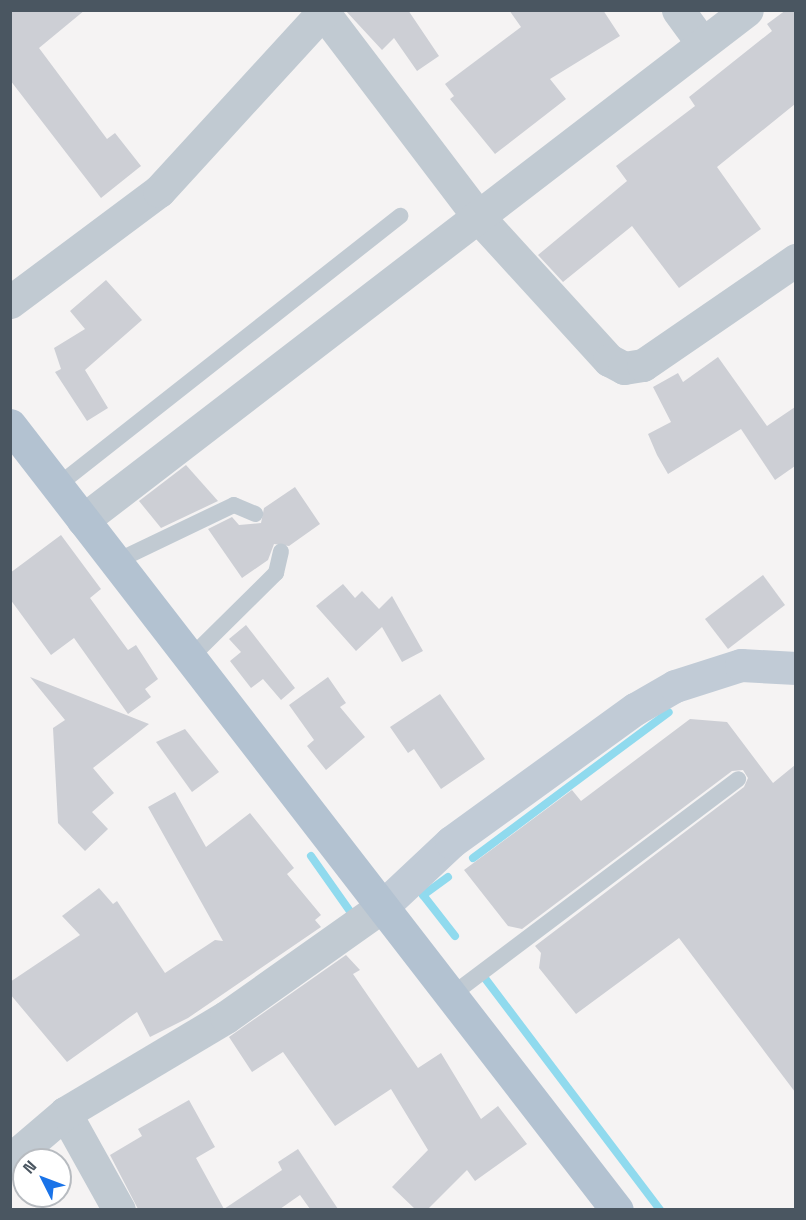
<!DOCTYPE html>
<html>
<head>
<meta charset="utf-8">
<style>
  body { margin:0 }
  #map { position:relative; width:806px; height:1220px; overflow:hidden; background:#f5f3f3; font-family:"Space Grotesk",sans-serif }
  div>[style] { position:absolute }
  .stream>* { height:8px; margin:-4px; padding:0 4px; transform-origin:4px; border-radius:4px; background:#90daee }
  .building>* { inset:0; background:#cdcfd5 }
  .lane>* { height:16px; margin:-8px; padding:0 8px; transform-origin:8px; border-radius:8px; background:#c1cad2 }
  .street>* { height:33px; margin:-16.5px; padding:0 16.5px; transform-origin:16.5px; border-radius:16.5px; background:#c1cad2 }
  .secondary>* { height:33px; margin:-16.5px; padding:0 16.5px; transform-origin:16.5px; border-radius:16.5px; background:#c1cbd6 }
  .primary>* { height:33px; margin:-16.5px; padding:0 16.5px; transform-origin:16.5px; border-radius:16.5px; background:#b3c2d1 }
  span { translate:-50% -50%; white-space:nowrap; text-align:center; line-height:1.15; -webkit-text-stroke:4.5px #fff; paint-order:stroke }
  .frame { position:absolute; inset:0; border:12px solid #4a5661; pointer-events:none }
  .north { position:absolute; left:12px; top:1148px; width:60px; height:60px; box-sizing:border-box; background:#fff; border:2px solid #b7bbc0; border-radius:50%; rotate:312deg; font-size:16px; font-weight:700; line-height:24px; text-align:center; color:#4a5661 }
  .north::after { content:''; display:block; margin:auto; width:21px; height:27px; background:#1a73e8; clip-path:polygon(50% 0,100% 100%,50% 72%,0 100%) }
</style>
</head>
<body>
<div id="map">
  <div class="stream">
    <div style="left:311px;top:856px;width:75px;rotate:54.8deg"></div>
    <div style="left:473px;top:858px;width:244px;rotate:-36.7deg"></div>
    <div style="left:448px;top:877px;width:31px;rotate:144deg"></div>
    <div style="left:423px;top:895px;width:52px;rotate:52deg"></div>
    <div style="left:484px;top:977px;width:292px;rotate:52.9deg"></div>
  </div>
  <div class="building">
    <div style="clip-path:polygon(10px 10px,85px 10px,39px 48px,107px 139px,115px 133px,141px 166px,101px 198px,10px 80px)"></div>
    <div style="clip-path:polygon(345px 10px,408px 10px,439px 56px,417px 71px,394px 38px,382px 50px)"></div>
    <div style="clip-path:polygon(509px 10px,603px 10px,620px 36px,550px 79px,566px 99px,495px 154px,450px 99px,454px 96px,445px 84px,521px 27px)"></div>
    <div style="clip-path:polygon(786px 10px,795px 10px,795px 104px,717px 167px,761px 229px,679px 288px,632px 226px,563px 282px,538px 255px,627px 181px,616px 166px,695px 106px,689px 97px,772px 31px,767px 24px)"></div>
    <div style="clip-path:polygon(106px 280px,142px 320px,85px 370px,108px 408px,87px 421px,55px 372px,61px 369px,54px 348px,85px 329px,70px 311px)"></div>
    <div style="clip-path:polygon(718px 357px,767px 426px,795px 407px,795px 466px,775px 480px,741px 429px,668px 474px,657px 455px,648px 434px,671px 422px,653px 387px,678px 373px,683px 382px)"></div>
    <div style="clip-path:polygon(186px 465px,218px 501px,161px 528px,139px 501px)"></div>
    <div style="clip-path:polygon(295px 487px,320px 524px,289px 546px,274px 544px,268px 560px,242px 578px,208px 529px,232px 517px,239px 525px,261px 523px,264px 508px)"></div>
    <div style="clip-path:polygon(61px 535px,101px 589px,90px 598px,128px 650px,136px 645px,158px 679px,145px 689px,151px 697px,128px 714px,74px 638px,51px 655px,10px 599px,10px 573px)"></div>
    <div style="clip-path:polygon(763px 575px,785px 605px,728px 649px,705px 619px)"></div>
    <div style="clip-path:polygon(343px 584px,355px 598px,362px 591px,379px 609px,392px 596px,423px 651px,402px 662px,382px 627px,356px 651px,316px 606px)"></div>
    <div style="clip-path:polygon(246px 625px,295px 688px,281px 700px,263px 679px,251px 688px,230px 661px,241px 652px,229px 639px)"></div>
    <div style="clip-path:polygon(30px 677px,149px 724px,93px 768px,114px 793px,92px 812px,108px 829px,85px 851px,58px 823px,53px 728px,65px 720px)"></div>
    <div style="clip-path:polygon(328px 677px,346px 703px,340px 707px,365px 737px,326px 770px,307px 746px,314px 740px,289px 705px)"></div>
    <div style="clip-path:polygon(440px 694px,485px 759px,441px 789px,414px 749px,408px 753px,390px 727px)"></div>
    <div style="clip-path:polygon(690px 719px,727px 722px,773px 783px,795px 765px,795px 1092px,679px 938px,576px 1014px,539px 968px,541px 953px,535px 946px,744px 787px,748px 778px,743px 770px,732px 771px,522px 929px,508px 926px,464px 870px,572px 790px,581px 801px)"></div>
    <div style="clip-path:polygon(185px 729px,219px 772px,192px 792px,156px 742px)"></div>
    <div style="clip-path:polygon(175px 792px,206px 847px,250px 813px,294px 868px,287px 874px,321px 915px,315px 920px,321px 927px,188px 1018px,150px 1037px,137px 1012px,67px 1062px,10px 994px,10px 982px,80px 935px,62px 916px,99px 888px,113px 904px,117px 901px,165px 973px,215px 940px,223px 941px,148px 807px)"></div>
    <div style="clip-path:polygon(346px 955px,360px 970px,353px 974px,418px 1068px,441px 1053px,481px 1119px,498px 1106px,527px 1144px,475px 1181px,467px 1170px,428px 1209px,415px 1209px,392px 1187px,428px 1150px,391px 1089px,335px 1126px,283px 1052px,252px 1072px,229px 1037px)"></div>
    <div style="clip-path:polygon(189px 1100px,215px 1147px,196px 1158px,224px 1209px,282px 1170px,278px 1162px,298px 1149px,338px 1209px,310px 1209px,300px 1195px,280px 1209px,138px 1209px,110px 1155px,142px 1136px,138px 1129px)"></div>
  </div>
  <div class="lane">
    <div style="left:57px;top:486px;width:437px;rotate:-38.2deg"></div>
    <div style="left:119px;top:560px;width:127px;rotate:-25.6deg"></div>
    <div style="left:234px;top:505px;width:23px;rotate:23deg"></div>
    <div style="left:193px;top:655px;width:117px;rotate:-44.7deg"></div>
    <div style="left:276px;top:573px;width:22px;rotate:-77deg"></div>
    <div style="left:453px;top:994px;width:357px;rotate:-37deg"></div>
  </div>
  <div class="street">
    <div style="left:678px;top:10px;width:41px;rotate:54deg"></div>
    <div style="left:323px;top:12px;width:261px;rotate:52.8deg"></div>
    <div style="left:481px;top:220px;width:190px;rotate:47.6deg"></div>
    <div style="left:609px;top:360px;width:17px;rotate:28deg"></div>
    <div style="left:624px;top:368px;width:19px;rotate:-9deg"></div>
    <div style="left:643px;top:365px;width:186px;rotate:-34.5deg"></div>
    <div style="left:10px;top:302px;width:186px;rotate:-36.7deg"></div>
    <div style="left:159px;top:191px;width:246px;rotate:-47.5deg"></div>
    <div style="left:83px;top:520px;width:837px;rotate:-37.53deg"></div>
    <div style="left:65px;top:1113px;width:111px;rotate:60.9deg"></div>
    <div style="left:10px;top:1160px;width:72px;rotate:-40.5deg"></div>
    <div style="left:65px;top:1113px;width:187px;rotate:-30.8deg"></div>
    <div style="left:226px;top:1017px;width:194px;rotate:-35.3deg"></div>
  </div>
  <div class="secondary">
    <div style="left:384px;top:905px;width:92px;rotate:-43.2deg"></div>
    <div style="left:451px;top:842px;width:227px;rotate:-35.9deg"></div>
    <div style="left:635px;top:709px;width:46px;rotate:-29.9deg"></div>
    <div style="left:675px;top:686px;width:69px;rotate:-17.7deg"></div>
    <div style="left:741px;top:665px;width:55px;rotate:3.1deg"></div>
  </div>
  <div class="primary">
    <div style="left:10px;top:425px;width:992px;rotate:52.29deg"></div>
  </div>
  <div class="frame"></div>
  <div class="north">N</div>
</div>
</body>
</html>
